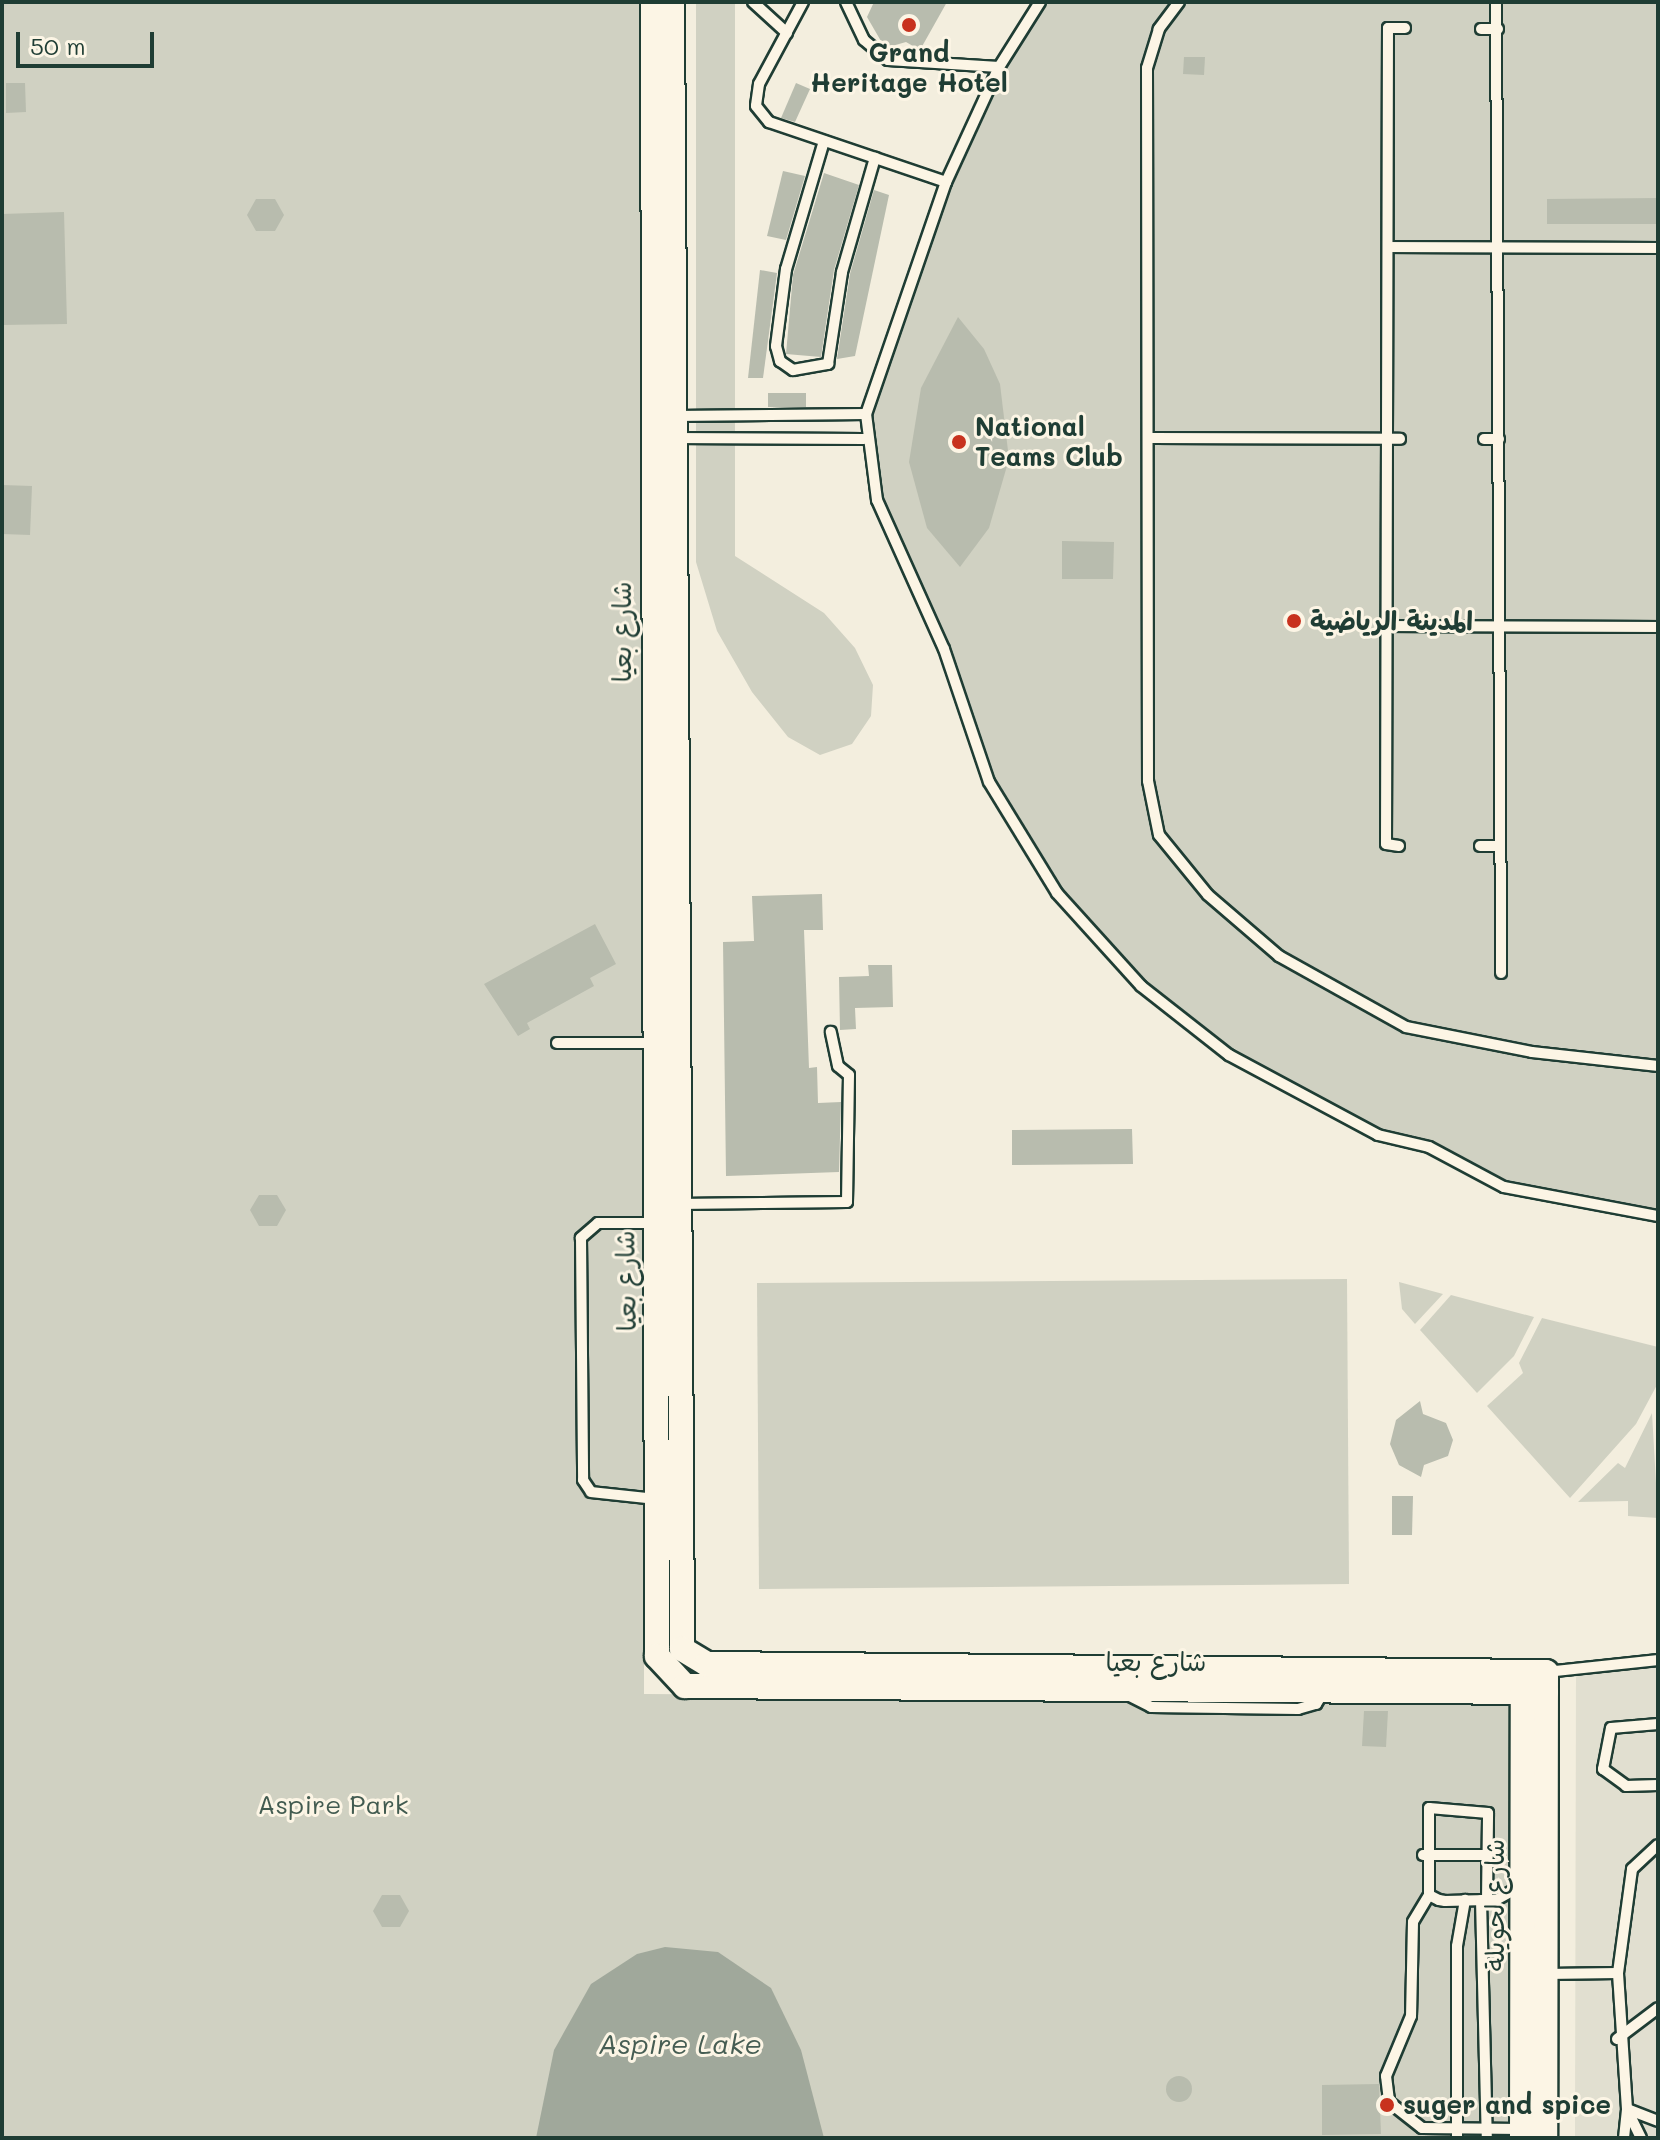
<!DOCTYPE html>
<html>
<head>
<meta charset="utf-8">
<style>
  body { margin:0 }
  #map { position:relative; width:1660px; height:2140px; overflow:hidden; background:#f3eede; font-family:Mali,"Playpen Sans Arabic",sans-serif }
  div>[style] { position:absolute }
  .built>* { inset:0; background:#e1dfd0 }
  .green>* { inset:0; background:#d0d1c2 }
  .water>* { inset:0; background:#a0a89b }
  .building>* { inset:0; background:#b8bcae }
  .round { border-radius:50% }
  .roads { filter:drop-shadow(2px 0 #1f3d34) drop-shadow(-2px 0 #1f3d34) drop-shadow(0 2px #1f3d34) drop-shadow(0 -2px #1f3d34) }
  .service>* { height:10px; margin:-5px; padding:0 5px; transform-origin:5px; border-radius:5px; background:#fcf5e5 }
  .tertiary>* { height:24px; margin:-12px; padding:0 12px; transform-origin:12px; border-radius:12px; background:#fcf5e5 }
  .dots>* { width:22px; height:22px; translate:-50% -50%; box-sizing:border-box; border:4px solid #fcf5e5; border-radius:50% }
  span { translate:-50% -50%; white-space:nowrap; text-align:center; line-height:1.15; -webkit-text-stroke:6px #fcf5e5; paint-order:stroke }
  .poi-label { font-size:26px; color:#1f3d34; font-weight:700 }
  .left { translate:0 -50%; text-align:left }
  .street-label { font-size:26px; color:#1f3d34 }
  .park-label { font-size:26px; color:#425b50 }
  .water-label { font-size:28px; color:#465d53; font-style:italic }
  .frame { position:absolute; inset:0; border:4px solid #1f3d34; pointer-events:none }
  .scale { position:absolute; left:16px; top:32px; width:138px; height:36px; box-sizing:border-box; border:4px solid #1f3d34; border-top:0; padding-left:10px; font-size:24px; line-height:28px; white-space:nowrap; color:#1f3d34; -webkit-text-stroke:6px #fcf5e5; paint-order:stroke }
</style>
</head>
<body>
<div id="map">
  <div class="built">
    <div style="clip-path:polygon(1658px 1662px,1658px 2138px,1575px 2138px,1576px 1672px)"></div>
  </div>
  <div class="green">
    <div style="clip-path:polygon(2px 2px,644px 2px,644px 1694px,1517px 1699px,1515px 2138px,2px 2138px)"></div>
    <div style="clip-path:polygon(696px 2px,735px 2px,735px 556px,824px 613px,855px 648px,873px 685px,871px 716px,852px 744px,820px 755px,788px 737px,752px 692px,717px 631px,696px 562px)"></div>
    <div style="clip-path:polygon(1040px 2px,1658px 2px,1658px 1216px,1504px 1187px,1429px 1147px,1378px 1135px,1229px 1055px,1141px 986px,1057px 893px,989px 782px,944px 649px,877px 500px,866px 414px,946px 182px,999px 67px)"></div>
    <div style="clip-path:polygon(1347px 1279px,1349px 1584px,759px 1589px,757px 1283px)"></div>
    <div style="clip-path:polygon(1399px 1282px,1443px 1294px,1415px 1324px,1402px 1309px)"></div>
    <div style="clip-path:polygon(1451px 1295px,1534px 1317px,1514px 1356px,1477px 1393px,1420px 1330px)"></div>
    <div style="clip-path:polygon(1542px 1318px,1658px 1347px,1658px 1383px,1636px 1424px,1570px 1498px,1487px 1406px,1523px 1373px,1519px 1363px)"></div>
    <div style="clip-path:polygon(1652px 1413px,1658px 1518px,1628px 1516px,1628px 1501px,1578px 1502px,1618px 1463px,1625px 1468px)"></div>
  </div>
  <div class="water">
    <div style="clip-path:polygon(665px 1947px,718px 1952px,771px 1988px,801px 2050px,824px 2138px,536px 2138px,554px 2050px,591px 1984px,637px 1954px)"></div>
  </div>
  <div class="building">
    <div style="clip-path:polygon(874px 2px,947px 2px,920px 50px,906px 42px,885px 48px,867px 17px)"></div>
    <div style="clip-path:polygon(1184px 57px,1205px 57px,1204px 75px,1183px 74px)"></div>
    <div style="clip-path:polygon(6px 83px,25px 83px,26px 112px,6px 113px)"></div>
    <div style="clip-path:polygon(796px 83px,810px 89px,795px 122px,781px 118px)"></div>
    <div style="clip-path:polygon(783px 171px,805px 176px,786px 240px,767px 236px)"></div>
    <div style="clip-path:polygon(824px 173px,859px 185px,834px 270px,821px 357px,786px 354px,793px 275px)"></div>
    <div style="clip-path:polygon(874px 190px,889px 195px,855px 356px,837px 359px,850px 274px)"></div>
    <div style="clip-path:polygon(1658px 198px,1658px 224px,1547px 224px,1547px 199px)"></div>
    <div style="clip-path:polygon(256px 199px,275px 199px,284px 215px,275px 231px,256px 231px,247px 215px)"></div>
    <div style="clip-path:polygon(64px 212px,67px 324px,2px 325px,2px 214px)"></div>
    <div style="clip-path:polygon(760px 270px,777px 273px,763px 378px,748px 378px)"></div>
    <div style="clip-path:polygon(958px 317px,984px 349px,1000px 384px,1009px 459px,989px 528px,960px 567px,927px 528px,909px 462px,921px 388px)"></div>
    <div style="clip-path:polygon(768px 393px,806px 393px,806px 407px,768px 407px)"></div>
    <div style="clip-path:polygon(2px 485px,32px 486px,30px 535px,2px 534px)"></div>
    <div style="clip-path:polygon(1062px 541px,1114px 542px,1113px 579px,1062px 579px)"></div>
    <div style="clip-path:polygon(822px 894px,823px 930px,804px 930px,809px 1068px,817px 1067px,818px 1103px,841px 1102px,839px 1172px,726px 1176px,723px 942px,754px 941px,752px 896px)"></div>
    <div style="clip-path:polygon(595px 924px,616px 964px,590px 978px,594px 986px,527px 1023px,530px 1029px,518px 1036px,484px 984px)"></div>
    <div style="clip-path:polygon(868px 965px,892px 965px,893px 1007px,855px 1008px,856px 1029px,840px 1030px,839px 977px,869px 976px)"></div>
    <div style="clip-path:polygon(1132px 1129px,1133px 1164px,1012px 1165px,1012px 1130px)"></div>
    <div style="clip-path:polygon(259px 1195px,277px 1195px,286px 1210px,277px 1226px,259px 1226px,250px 1210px)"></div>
    <div style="clip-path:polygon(1420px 1401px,1423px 1414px,1446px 1423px,1453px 1440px,1448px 1456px,1424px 1465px,1421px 1477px,1399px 1465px,1390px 1444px,1396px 1420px)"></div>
    <div style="clip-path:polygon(1392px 1496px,1413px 1496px,1412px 1535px,1392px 1535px)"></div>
    <div style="clip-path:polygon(1364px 1711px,1388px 1711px,1386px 1747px,1362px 1746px)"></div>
    <div style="clip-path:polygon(382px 1895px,400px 1895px,409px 1911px,400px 1927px,382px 1927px,373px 1911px)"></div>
    <div class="round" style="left:1166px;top:2076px;width:26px;height:26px"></div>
    <div style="clip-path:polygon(1379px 2084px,1381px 2134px,1322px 2135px,1322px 2085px)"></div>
  </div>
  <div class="roads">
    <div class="service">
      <div style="left:753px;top:2px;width:46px;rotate:42.4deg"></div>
      <div style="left:803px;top:2px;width:93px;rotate:118.2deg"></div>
      <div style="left:759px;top:84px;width:22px;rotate:98deg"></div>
      <div style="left:756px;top:106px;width:21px;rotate:51deg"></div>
      <div style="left:769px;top:122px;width:187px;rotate:18.7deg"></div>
      <div style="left:846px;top:2px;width:42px;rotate:64.7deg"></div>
      <div style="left:864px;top:40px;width:31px;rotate:40deg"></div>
      <div style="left:888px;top:60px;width:111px;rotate:3.6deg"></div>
      <div style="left:1040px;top:2px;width:77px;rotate:122.2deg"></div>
      <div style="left:999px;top:67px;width:127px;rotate:114.7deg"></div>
      <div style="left:946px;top:182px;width:245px;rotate:109deg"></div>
      <div style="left:866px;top:414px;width:87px;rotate:82.7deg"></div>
      <div style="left:877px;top:500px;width:163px;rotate:65.8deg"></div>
      <div style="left:944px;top:649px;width:140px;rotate:71.3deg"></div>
      <div style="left:989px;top:782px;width:130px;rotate:58.5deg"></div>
      <div style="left:1057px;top:893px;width:125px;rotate:47.9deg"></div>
      <div style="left:1141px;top:986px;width:112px;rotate:38.1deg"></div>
      <div style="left:1229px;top:1055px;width:169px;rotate:28.2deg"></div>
      <div style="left:1378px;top:1135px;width:52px;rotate:13.2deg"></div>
      <div style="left:1429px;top:1147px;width:85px;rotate:28.1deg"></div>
      <div style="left:1504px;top:1187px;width:157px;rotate:10.7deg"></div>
      <div style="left:1179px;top:2px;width:34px;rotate:127deg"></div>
      <div style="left:1159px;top:29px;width:41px;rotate:107.1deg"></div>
      <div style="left:1147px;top:68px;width:713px;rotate:89.92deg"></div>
      <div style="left:1148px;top:781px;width:55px;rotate:78.5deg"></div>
      <div style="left:1159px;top:835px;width:77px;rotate:50.8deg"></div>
      <div style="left:1208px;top:895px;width:94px;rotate:40.7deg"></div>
      <div style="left:1279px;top:956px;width:145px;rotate:29.2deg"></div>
      <div style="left:1406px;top:1027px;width:128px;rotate:11.2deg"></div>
      <div style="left:1532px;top:1052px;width:127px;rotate:6.3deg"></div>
      <div style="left:1496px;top:2px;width:971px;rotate:89.7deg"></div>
      <div style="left:1481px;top:29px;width:17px"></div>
      <div style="left:824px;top:141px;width:134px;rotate:106.5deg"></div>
      <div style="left:786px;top:269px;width:78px;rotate:97.4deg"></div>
      <div style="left:776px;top:346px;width:16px;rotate:75deg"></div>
      <div style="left:780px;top:361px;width:16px;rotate:35deg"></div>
      <div style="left:793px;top:370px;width:36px;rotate:-10deg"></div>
      <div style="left:828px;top:364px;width:93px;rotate:-81.3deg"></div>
      <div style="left:842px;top:272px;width:119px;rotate:-73.9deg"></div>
      <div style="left:1388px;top:247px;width:270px;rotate:0.2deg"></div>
      <div style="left:676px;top:416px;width:190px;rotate:-0.6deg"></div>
      <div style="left:674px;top:438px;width:190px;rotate:0.3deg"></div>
      <div style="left:1152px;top:438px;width:248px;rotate:0.2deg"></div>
      <div style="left:1484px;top:439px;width:15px"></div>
      <div style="left:1388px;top:626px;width:270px;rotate:0.2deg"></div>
      <div style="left:1399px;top:846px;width:13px;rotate:-171deg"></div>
      <div style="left:1386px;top:844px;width:816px;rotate:-89.86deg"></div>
      <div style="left:1388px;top:28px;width:17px"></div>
      <div style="left:1480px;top:846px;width:20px"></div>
      <div style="left:557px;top:1043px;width:95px"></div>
      <div style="left:678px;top:1204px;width:169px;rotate:-0.7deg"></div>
      <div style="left:847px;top:1202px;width:127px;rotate:-89.1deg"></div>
      <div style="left:849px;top:1075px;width:14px;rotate:-141deg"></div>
      <div style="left:838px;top:1066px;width:35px;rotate:-102deg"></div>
      <div style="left:653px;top:1223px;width:55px;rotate:180deg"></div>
      <div style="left:598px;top:1223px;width:23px;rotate:139deg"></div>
      <div style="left:581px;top:1238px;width:242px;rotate:89.5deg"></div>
      <div style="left:583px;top:1480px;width:14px;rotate:56deg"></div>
      <div style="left:591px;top:1492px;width:65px;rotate:6.1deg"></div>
      <div style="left:1546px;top:1672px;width:113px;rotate:-6.1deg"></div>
      <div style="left:1120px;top:1691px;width:35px;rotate:27deg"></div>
      <div style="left:1151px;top:1707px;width:147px;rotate:0.8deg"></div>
      <div style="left:1298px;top:1709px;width:19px;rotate:-16deg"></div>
      <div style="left:1316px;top:1704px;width:13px;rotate:-58deg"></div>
      <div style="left:1658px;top:1724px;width:47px;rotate:175.1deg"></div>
      <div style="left:1611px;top:1728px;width:42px;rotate:101deg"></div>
      <div style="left:1603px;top:1769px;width:29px;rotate:36deg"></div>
      <div style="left:1626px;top:1786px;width:32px;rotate:-2deg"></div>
      <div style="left:1423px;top:1855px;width:65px"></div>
      <div style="left:1429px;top:1895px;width:31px;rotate:121deg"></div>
      <div style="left:1413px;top:1922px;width:94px;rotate:91.2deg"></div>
      <div style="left:1411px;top:2016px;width:65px;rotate:112.6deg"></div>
      <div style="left:1386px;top:2076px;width:26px;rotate:83deg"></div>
      <div style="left:1389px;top:2102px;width:42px;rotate:38.2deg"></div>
      <div style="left:1422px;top:2128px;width:100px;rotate:0.6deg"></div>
      <div style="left:1481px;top:1900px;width:238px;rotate:88.6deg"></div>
      <div style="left:1487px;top:1900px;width:87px;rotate:-89.3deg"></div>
      <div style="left:1488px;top:1813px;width:59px;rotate:-175.2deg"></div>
      <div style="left:1429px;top:1808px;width:87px;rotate:90deg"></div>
      <div style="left:1429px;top:1895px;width:11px;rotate:27deg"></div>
      <div style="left:1439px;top:1900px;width:6px;rotate:9deg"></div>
      <div style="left:1445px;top:1901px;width:42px;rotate:-1.4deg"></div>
      <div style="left:1487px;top:1900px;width:9px"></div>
      <div style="left:1496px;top:1900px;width:26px;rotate:-29deg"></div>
      <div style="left:1546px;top:1974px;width:72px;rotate:-0.8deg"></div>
      <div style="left:1617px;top:2039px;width:51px;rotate:-37.1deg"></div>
      <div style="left:1457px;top:2138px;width:192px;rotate:-90deg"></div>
      <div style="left:1457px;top:1946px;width:47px;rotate:-80.1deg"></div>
      <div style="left:1624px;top:2138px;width:29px;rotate:-84deg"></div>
      <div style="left:1627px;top:2109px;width:33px;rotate:21deg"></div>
      <div style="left:1641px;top:2138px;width:32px;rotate:-116deg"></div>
      <div style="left:1627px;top:2109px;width:136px;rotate:-93.8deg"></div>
      <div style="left:1618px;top:1973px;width:105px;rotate:-82.3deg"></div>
      <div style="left:1632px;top:1869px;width:35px;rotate:-43deg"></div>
    </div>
    <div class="tertiary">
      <div style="left:653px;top:2px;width:1654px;rotate:89.86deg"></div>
      <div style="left:657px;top:1656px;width:41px;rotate:47deg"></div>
      <div style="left:685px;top:1686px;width:861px;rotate:0.4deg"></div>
      <div style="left:672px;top:2px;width:1647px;rotate:89.65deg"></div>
      <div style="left:682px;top:1649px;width:29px;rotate:31deg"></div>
      <div style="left:707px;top:1664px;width:839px;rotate:0.55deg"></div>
      <div style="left:1546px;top:1672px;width:466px;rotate:90.1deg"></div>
      <div style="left:1522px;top:2138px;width:462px;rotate:-89.9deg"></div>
    </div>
  </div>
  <div class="dots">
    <div style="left:909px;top:25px;background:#c8321e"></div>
    <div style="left:959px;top:442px;background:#c8321e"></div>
    <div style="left:1294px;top:621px;background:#c8321e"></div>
    <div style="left:1387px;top:2105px;background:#c8321e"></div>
  </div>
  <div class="poi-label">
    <span style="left:909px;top:68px">Grand<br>Heritage Hotel</span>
    <span class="left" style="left:975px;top:442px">National<br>Teams Club</span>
    <span class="left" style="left:1310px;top:621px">المدينة الرياضية</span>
    <span class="left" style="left:1403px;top:2105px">suger and spice</span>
  </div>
  <div class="street-label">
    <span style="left:622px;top:632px;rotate:-90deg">شارع بعيا</span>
    <span style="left:626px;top:1281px;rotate:-91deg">شارع بعيا</span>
    <span style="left:1156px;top:1662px">شارع بعيا</span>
    <span style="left:1495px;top:1905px;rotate:-90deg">شارع لحويلة</span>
  </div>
  <div class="park-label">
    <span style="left:333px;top:1805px">Aspire Park</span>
  </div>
  <div class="water-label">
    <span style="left:680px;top:2043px">Aspire Lake</span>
  </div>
  <div class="frame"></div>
  <div class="scale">50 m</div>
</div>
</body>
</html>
